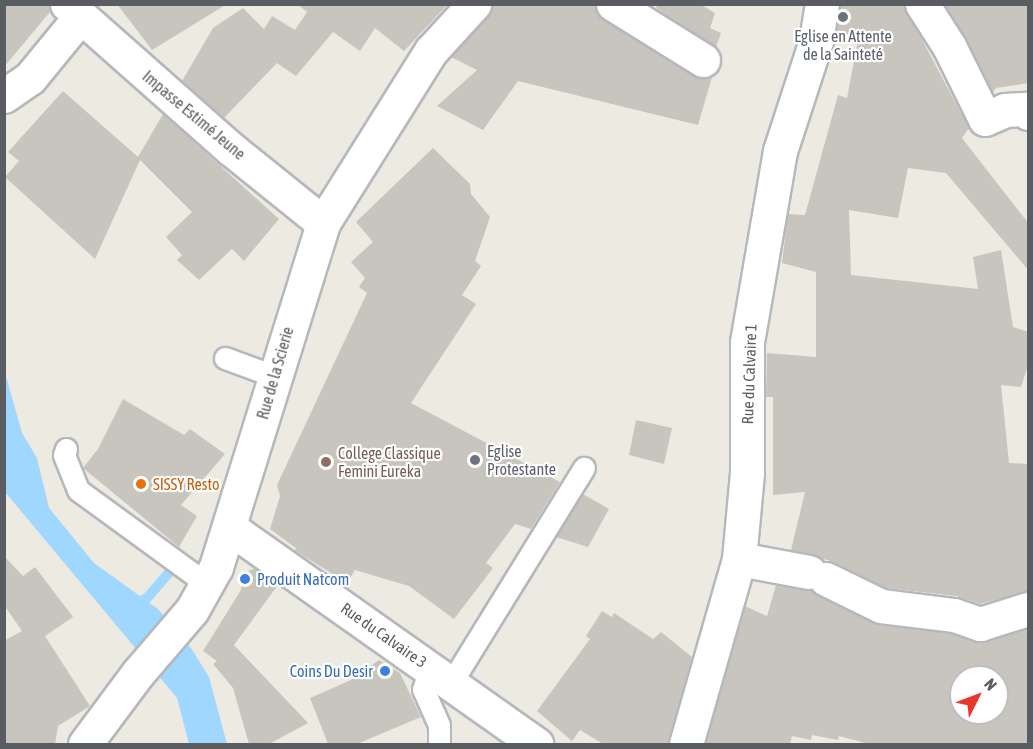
<!DOCTYPE html>
<html>
<head>
<meta charset="utf-8">
<style>
  body { margin:0 }
  #map { position:relative; width:1033px; height:749px; overflow:hidden; background:#edeae2; font-family:"Asap Condensed",sans-serif }
  div>[style] { position:absolute }
  .water>* { inset:0; background:#a0d7ff }
  .stream>* { height:10px; margin:-5px; padding:0 5px; transform-origin:5px; border-radius:5px; background:#a0d7ff }
  .building>* { inset:0; background:#c8c5bf }
  .roads { filter:drop-shadow(2px 0 #b5b8bc) drop-shadow(-2px 0 #b5b8bc) drop-shadow(0 2px #b5b8bc) drop-shadow(0 -2px #b5b8bc) }
  .lane>* { height:21px; margin:-10.5px; padding:0 10.5px; transform-origin:10.5px; border-radius:10.5px; background:#fff }
  .street>* { height:33px; margin:-16.5px; padding:0 16.5px; transform-origin:16.5px; border-radius:16.5px; background:#fff }
  .dots>* { width:16px; height:16px; translate:-50% -50%; box-sizing:border-box; border:3px solid #fff; border-radius:50% }
  span { translate:-50% -50%; white-space:nowrap; text-align:center; line-height:1.15; -webkit-text-stroke:4.5px #fff; paint-order:stroke }
  .worship-label { font-size:16px; color:#5b616d }
  .left { translate:0 -50%; text-align:left }
  .street-label { font-size:16px; color:#5a5e63 }
  .education-label { font-size:16px; color:#785e54 }
  .food-label { font-size:16px; color:#c56008 }
  .shop-label { font-size:16px; color:#366cbe }
  .right { translate:-100% -50%; text-align:right }
  .frame { position:absolute; inset:0; border:6px solid #5a5e63; pointer-events:none }
  .north { position:absolute; left:949px; top:665px; width:60px; height:60px; box-sizing:border-box; background:#fff; border:2px solid #bdbfc1; border-radius:50%; rotate:48deg; font-size:16px; font-weight:700; line-height:24px; text-align:center; color:#5a5e63 }
  .north::after { content:''; display:block; margin:auto; width:21px; height:27px; background:#e9372c; clip-path:polygon(50% 0,100% 100%,50% 72%,0 100%) }
</style>
</head>
<body>
<div id="map">
  <div class="water">
    <div style="clip-path:polygon(4px 369px,22px 433px,37px 458px,49px 508px,94px 563px,158px 609px,191px 648px,209px 677px,227px 744px,189px 744px,177px 698px,5px 492px)"></div>
  </div>
  <div class="stream">
    <div style="left:134px;top:606px;width:15px;rotate:-32deg"></div>
    <div style="left:147px;top:598px;width:38px;rotate:-49deg"></div>
  </div>
  <div class="building">
    <div style="clip-path:polygon(4px 4px,49px 4px,50px 12px,4px 67px)"></div>
    <div style="clip-path:polygon(117px 4px,227px 4px,152px 50px)"></div>
    <div style="clip-path:polygon(297px 4px,448px 4px,404px 51px,375px 28px,360px 51px,333px 32px,296px 76px,277px 63px,224px 118px,182px 81px,213px 28px,243px 8px,264px 29px,272px 16px,295px 30px,307px 12px)"></div>
    <div style="clip-path:polygon(492px 4px,594px 4px,603px 20px,693px 76px,712px 77px,698px 125px,518px 81px,483px 130px,437px 106px,477px 70px,451px 57px,488px 17px)"></div>
    <div style="clip-path:polygon(658px 4px,700px 4px,715px 13px,710px 28px,721px 33px,716px 47px,656px 8px)"></div>
    <div style="clip-path:polygon(840px 4px,903px 4px,969px 128px,962px 138px,1029px 224px,1029px 271px,946px 173px,908px 168px,898px 218px,849px 210px,851px 275px,978px 289px,973px 257px,1001px 250px,1013px 327px,1029px 332px,1029px 362px,1021px 387px,1001px 385px,1009px 463px,1029px 464px,1029px 591px,980px 604px,956px 596px,886px 588px,834px 562px,791px 550px,805px 492px,773px 495px,773px 397px,766px 397px,767px 353px,816px 357px,816px 272px,782px 263px,788px 214px,805px 215px,838px 95px,847px 98px,858px 40px,837px 31px)"></div>
    <div style="clip-path:polygon(945px 4px,1029px 4px,1029px 83px,996px 88px,993px 92px)"></div>
    <div style="clip-path:polygon(63px 91px,138px 157px,163px 114px,279px 219px,244px 261px,232px 249px,199px 280px,177px 260px,182px 255px,166px 237px,192px 212px,140px 160px,95px 259px,5px 177px,19px 161px,8px 152px)"></div>
    <div style="clip-path:polygon(433px 148px,470px 184px,471px 194px,490px 217px,475px 261px,481px 266px,462px 295px,476px 304px,411px 403px,560px 482px,531px 529px,515px 524px,486px 563px,493px 568px,454px 619px,409px 586px,355px 570px,347px 583px,294px 550px,297px 549px,270px 529px,280px 496px,277px 485px,367px 293px,359px 287px,365px 278px,351px 262px,373px 242px,356px 222px)"></div>
    <div style="clip-path:polygon(123px 399px,184px 435px,190px 429px,225px 454px,181px 505px,197px 516px,179px 547px,83px 468px,98px 449px)"></div>
    <div style="clip-path:polygon(636px 420px,672px 428px,664px 464px,629px 455px)"></div>
    <div style="clip-path:polygon(583px 494px,609px 509px,588px 547px,556px 537px)"></div>
    <div style="clip-path:polygon(4px 556px,23px 576px,35px 567px,73px 617px,45px 636px,90px 706px,58px 726px,55px 744px,4px 744px,4px 641px,22px 631px,4px 605px)"></div>
    <div style="clip-path:polygon(255px 568px,278px 585px,234px 645px,308px 723px,269px 744px,249px 744px,233px 688px,213px 664px,217px 661px,203px 651px,241px 590px,243px 574px)"></div>
    <div style="clip-path:polygon(evenodd,776px 585px,811px 590px,878px 625px,950px 633px,974px 642px,1029px 628px,1029px 744px,869px 744px,839px 736px,838px 740px,812px 735px,811px 740px,792px 736px,790px 744px,705px 744px,745px 606px,767px 616px,776px 585px,961px 677px,997px 677px,997px 713px,961px 713px,961px 677px)"></div>
    <div style="clip-path:polygon(602px 611px,612px 617px,614px 613px,653px 639px,661px 632px,692px 657px,668px 744px,603px 744px,580px 730px,572px 741px,537px 711px,590px 639px,586px 636px)"></div>
    <div style="clip-path:polygon(379px 660px,400px 673px,421px 717px,357px 744px,328px 744px,310px 698px,351px 680px)"></div>
  </div>
  <div class="roads">
    <div class="lane">
      <div style="left:225px;top:358px;width:52px;rotate:20.2deg"></div>
      <div style="left:66px;top:449px;width:6px;rotate:108deg"></div>
      <div style="left:64px;top:455px;width:38px;rotate:68deg"></div>
      <div style="left:78px;top:490px;width:160px;rotate:36.1deg"></div>
      <div style="left:430px;top:668px;width:22px;rotate:108deg"></div>
      <div style="left:423px;top:689px;width:39px;rotate:66deg"></div>
      <div style="left:439px;top:725px;width:19px;rotate:90deg"></div>
      <div style="left:451px;top:683px;width:253px;rotate:-58.3deg"></div>
    </div>
    <div class="street">
      <div style="left:67px;top:4px;width:219px;rotate:41.5deg"></div>
      <div style="left:231px;top:149px;width:118px;rotate:38.8deg"></div>
      <div style="left:613px;top:4px;width:106px;rotate:31.9deg"></div>
      <div style="left:922px;top:4px;width:50px;rotate:57.3deg"></div>
      <div style="left:949px;top:46px;width:81px;rotate:63.7deg"></div>
      <div style="left:985px;top:119px;width:22px;rotate:-24deg"></div>
      <div style="left:1005px;top:110px;width:22px;rotate:-3deg"></div>
      <div style="left:1027px;top:109px;width:4px;rotate:76deg"></div>
      <div style="left:4px;top:96px;width:32px;rotate:-35deg"></div>
      <div style="left:30px;top:78px;width:79px;rotate:-50.7deg"></div>
      <div style="left:230px;top:528px;width:375px;rotate:35.2deg"></div>
      <div style="left:739px;top:559px;width:71px;rotate:10.5deg"></div>
      <div style="left:826px;top:579px;width:61px;rotate:26.1deg"></div>
      <div style="left:881px;top:606px;width:74px;rotate:7deg"></div>
      <div style="left:954px;top:615px;width:28px;rotate:19deg"></div>
      <div style="left:980px;top:624px;width:50px;rotate:-17.4deg"></div>
      <div style="left:85px;top:744px;width:89px;rotate:-53.3deg"></div>
      <div style="left:138px;top:673px;width:83px;rotate:-49.4deg"></div>
      <div style="left:192px;top:610px;width:49px;rotate:-60.8deg"></div>
      <div style="left:216px;top:567px;width:360px;rotate:-72.7deg"></div>
      <div style="left:323px;top:223px;width:203px;rotate:-57.9deg"></div>
      <div style="left:431px;top:51px;width:64px;rotate:-47.5deg"></div>
      <div style="left:686px;top:744px;width:192px;rotate:-74deg"></div>
      <div style="left:739px;top:559px;width:86px;rotate:-84.7deg"></div>
      <div style="left:747px;top:473px;width:131px;rotate:-90deg"></div>
      <div style="left:747px;top:342px;width:194px;rotate:-80.2deg"></div>
      <div style="left:780px;top:151px;width:116px;rotate:-71.9deg"></div>
      <div style="left:816px;top:41px;width:37px;rotate:-81deg"></div>
    </div>
  </div>
  <div class="dots">
    <div style="left:843px;top:17px;background:#6b7280"></div>
    <div style="left:475px;top:460px;background:#6b7280"></div>
    <div style="left:326px;top:462px;background:#8d6e63"></div>
    <div style="left:141px;top:484px;background:#e8710a"></div>
    <div style="left:245px;top:579px;background:#3f7fe0"></div>
    <div style="left:385px;top:671px;background:#3f7fe0"></div>
  </div>
  <div class="worship-label">
    <span style="left:843px;top:45px">Eglise en Attente<br>de la Sainteté</span>
    <span class="left" style="left:487px;top:460px">Eglise<br>Protestante</span>
  </div>
  <div class="street-label">
    <span style="left:194px;top:115px;rotate:40deg">Impasse Estimé Jeune</span>
    <span style="left:275px;top:373px;rotate:-74deg">Rue de la Scierie</span>
    <span style="left:749px;top:374px;rotate:-88deg">Rue du Calvaire 1</span>
    <span style="left:384px;top:635px;rotate:35deg">Rue du Calvaire 3</span>
  </div>
  <div class="education-label">
    <span class="left" style="left:338px;top:462px">College Classique<br>Femini Eureka</span>
  </div>
  <div class="food-label">
    <span class="left" style="left:153px;top:484px">SISSY Resto</span>
  </div>
  <div class="shop-label">
    <span class="left" style="left:257px;top:579px">Produit Natcom</span>
    <span class="right" style="left:373px;top:671px">Coins Du Desir</span>
  </div>
  <div class="frame"></div>
  <div class="north">N</div>
</div>
</body>
</html>
